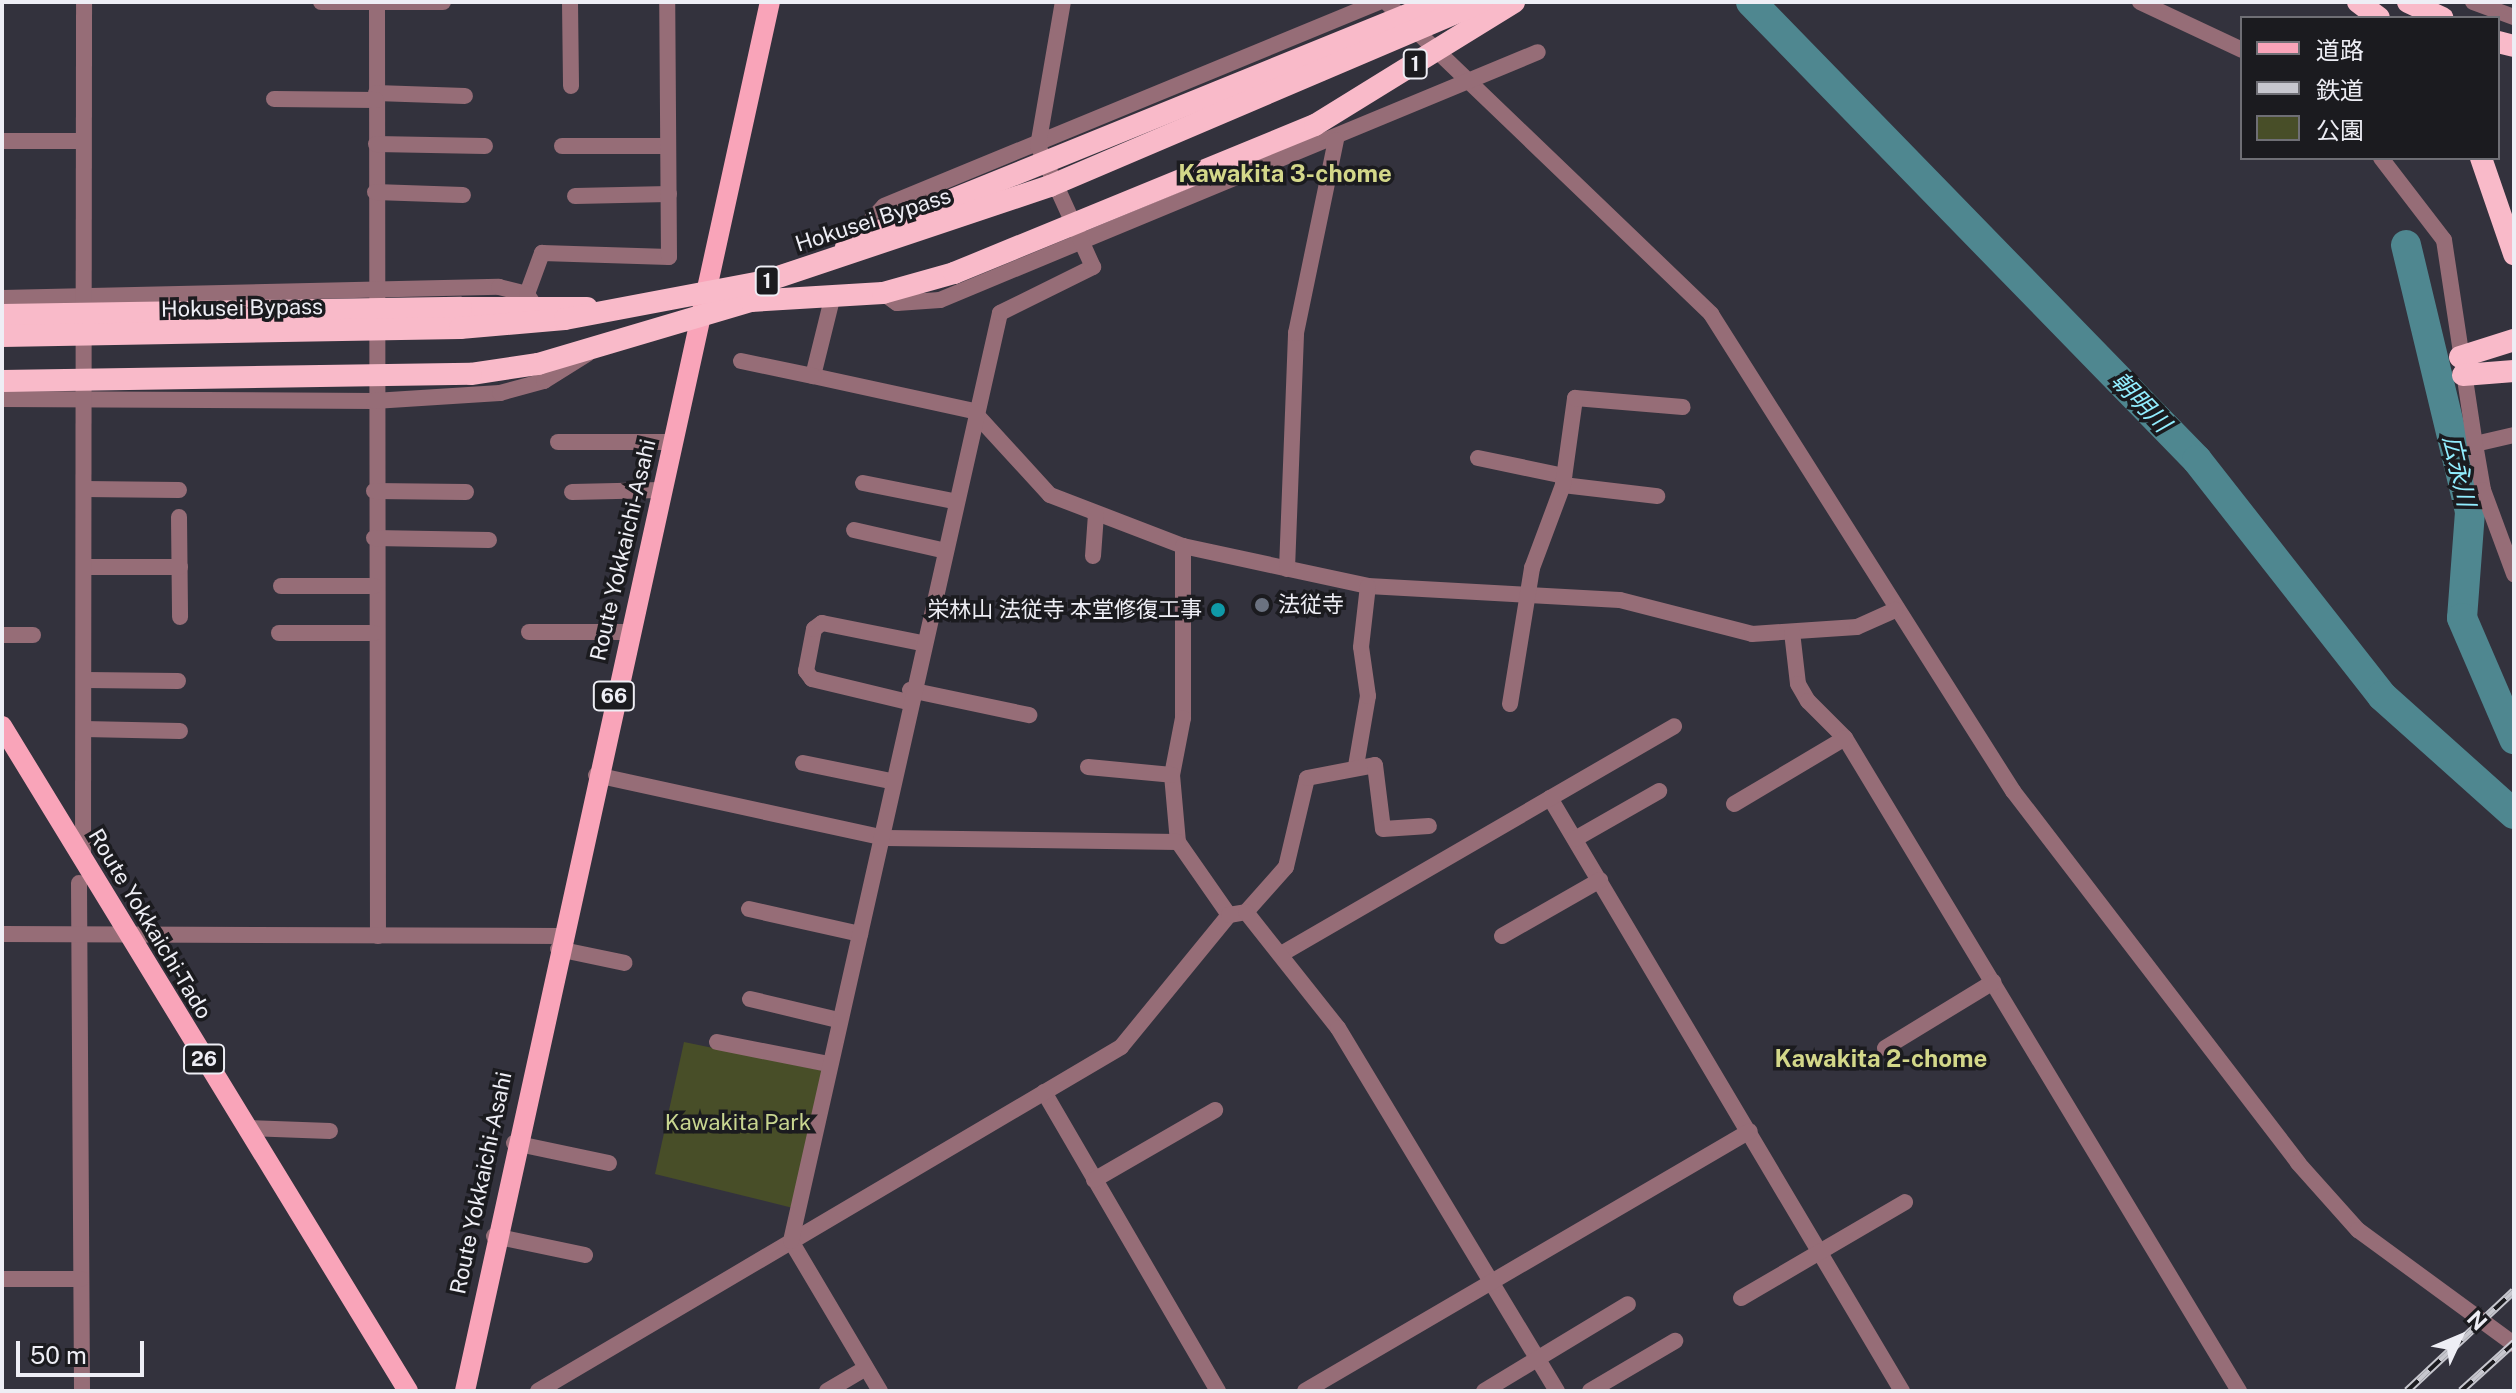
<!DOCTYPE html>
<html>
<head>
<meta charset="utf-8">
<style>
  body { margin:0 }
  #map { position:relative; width:2516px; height:1393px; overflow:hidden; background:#33323d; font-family:"Public Sans","Noto Sans JP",sans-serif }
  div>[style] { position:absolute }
  .green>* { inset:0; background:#484e28 }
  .river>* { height:30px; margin:-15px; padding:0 15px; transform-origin:15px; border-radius:15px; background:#4f8790 }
  .minor>* { height:16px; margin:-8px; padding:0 8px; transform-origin:8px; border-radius:8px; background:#966d77 }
  .tertiary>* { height:16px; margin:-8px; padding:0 8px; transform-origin:8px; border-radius:8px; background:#966d77 }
  .primary>* { height:20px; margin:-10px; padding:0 10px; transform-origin:10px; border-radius:10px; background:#f9a4b9 }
  .trunk>* { height:22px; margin:-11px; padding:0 11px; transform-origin:11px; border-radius:11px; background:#f9bac9 }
  .rail>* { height:8px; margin-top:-4px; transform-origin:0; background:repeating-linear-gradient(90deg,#1b1b1f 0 15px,#c7c7ce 0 30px); box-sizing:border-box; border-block:2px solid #c7c7ce }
  .trunk-bridge>* { height:22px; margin:-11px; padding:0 11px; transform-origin:11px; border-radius:11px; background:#f9bac9 }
  .dots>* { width:22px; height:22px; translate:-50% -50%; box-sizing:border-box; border:4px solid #1b1b1f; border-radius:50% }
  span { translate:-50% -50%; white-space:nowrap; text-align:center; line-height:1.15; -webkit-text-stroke:7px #1b1b1f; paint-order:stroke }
  .shield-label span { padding:2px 6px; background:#1b1b1f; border:2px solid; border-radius:6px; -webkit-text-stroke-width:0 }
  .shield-label { font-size:20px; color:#eeeef5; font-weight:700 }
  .street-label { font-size:22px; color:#eeeef5 }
  .poi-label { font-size:22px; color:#eeeef5 }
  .left { translate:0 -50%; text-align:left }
  .right { translate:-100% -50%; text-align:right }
  .park-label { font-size:22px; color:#c8d590 }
  .neighbourhood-label { font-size:24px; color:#d3d789; font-weight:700 }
  .water-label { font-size:24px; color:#92eeff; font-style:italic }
  .frame { position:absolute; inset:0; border:4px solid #eeeef5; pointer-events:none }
  .legend { position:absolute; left:2240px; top:16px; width:260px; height:144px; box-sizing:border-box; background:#1b1b1f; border:2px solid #6f6f75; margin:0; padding:10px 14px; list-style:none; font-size:24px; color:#eeeef5 }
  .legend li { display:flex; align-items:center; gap:16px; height:40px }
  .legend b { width:40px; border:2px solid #6f6f75 }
  .north { position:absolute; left:2420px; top:1297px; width:80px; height:80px; -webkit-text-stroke:6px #1b1b1f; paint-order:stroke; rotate:46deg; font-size:22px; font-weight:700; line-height:32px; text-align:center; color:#eeeef5 }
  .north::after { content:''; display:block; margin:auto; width:28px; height:36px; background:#eeeef5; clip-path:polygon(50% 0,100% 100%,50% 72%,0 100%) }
  .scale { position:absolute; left:16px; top:1341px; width:128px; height:36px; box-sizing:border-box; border:4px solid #eeeef5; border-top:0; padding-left:10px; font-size:24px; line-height:28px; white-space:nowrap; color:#eeeef5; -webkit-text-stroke:6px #1b1b1f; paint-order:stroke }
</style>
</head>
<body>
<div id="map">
  <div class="green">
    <div style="clip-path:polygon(684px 1042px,824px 1071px,793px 1208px,655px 1174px)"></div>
  </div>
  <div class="river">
    <div style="left:1751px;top:2px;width:639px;rotate:45.76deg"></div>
    <div style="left:2197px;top:460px;width:300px;rotate:51.9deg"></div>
    <div style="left:2382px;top:696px;width:177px;rotate:41.8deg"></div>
    <div style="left:2406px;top:245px;width:275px;rotate:76.5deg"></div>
    <div style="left:2470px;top:512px;width:106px;rotate:94.3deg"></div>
    <div style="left:2462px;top:618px;width:132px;rotate:66.7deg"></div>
  </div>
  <div class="minor">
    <div style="left:321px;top:2px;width:122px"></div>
    <div style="left:377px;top:2px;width:934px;rotate:89.94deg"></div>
    <div style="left:570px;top:2px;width:84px;rotate:89.3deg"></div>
    <div style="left:1386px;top:2px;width:451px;rotate:43.8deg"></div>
    <div style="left:1711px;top:314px;width:565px;rotate:57.66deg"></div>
    <div style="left:2013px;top:791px;width:469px;rotate:52.5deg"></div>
    <div style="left:2298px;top:1163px;width:90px;rotate:48.2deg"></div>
    <div style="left:2358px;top:1230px;width:193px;rotate:36.2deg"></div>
    <div style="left:376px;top:93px;width:89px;rotate:1.9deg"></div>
    <div style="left:274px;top:99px;width:102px;rotate:0.6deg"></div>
    <div style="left:2px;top:141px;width:80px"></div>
    <div style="left:376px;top:144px;width:109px;rotate:1.1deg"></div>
    <div style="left:562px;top:146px;width:106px"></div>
    <div style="left:375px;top:192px;width:88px;rotate:2deg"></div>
    <div style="left:575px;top:196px;width:94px;rotate:-1.2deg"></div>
    <div style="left:847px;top:246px;width:54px;rotate:-47.2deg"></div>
    <div style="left:884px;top:206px;width:535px;rotate:-22.4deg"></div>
    <div style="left:883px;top:293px;width:17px;rotate:36deg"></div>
    <div style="left:897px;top:303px;width:43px;rotate:-4deg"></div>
    <div style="left:940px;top:300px;width:647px;rotate:-22.52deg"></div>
    <div style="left:527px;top:294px;width:44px;rotate:-69.9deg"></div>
    <div style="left:542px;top:253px;width:127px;rotate:1.8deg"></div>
    <div style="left:669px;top:257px;width:255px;rotate:-90.4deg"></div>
    <div style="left:833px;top:295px;width:83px;rotate:103.9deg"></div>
    <div style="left:813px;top:376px;width:164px;rotate:12.3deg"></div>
    <div style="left:973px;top:411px;width:114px;rotate:47.5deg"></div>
    <div style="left:1050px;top:495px;width:142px;rotate:21deg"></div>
    <div style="left:1183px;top:546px;width:189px;rotate:12.2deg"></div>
    <div style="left:1368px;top:586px;width:252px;rotate:3.2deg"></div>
    <div style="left:1620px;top:600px;width:136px;rotate:14.4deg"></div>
    <div style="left:1752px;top:634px;width:105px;rotate:-3.8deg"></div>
    <div style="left:1857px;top:627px;width:42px;rotate:-24.1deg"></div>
    <div style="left:2px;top:298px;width:497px;rotate:-1.3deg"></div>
    <div style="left:499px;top:287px;width:29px;rotate:14deg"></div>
    <div style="left:527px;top:294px;width:17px;rotate:57deg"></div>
    <div style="left:741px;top:361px;width:74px;rotate:11.8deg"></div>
    <div style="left:2px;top:399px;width:372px;rotate:0.3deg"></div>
    <div style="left:374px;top:401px;width:126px;rotate:-3.6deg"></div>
    <div style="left:500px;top:393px;width:46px;rotate:-15.3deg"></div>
    <div style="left:544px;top:381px;width:51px;rotate:-32.1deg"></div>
    <div style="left:2514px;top:435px;width:40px;rotate:167deg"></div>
    <div style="left:2475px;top:444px;width:47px;rotate:80.1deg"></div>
    <div style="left:2483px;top:490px;width:90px;rotate:69.7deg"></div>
    <div style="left:558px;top:442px;width:114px"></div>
    <div style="left:1478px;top:458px;width:88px;rotate:11.8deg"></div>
    <div style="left:863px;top:483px;width:92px;rotate:11.3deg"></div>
    <div style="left:1563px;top:485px;width:95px;rotate:6.7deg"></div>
    <div style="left:84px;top:489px;width:95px;rotate:0.6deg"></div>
    <div style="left:374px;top:491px;width:92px;rotate:0.6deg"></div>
    <div style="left:572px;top:492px;width:89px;rotate:-1.3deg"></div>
    <div style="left:179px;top:517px;width:100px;rotate:89.4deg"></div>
    <div style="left:854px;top:530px;width:90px;rotate:12.8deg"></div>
    <div style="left:374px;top:538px;width:115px;rotate:1deg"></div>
    <div style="left:1183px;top:546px;width:172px;rotate:90deg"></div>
    <div style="left:1183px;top:718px;width:58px;rotate:100.9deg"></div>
    <div style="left:1172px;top:775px;width:67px;rotate:84.9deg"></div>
    <div style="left:1178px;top:842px;width:89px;rotate:55.1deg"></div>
    <div style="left:1093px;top:556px;width:42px;rotate:-85.9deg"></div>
    <div style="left:85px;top:567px;width:95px"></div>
    <div style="left:1287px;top:569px;width:236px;rotate:-87.8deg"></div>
    <div style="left:1296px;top:333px;width:197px;rotate:-78.3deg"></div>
    <div style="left:281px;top:586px;width:93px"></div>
    <div style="left:529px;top:632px;width:99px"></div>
    <div style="left:1792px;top:632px;width:52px;rotate:83.4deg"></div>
    <div style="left:1798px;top:684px;width:20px;rotate:60deg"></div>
    <div style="left:1808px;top:701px;width:52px;rotate:45deg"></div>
    <div style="left:1845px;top:738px;width:763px;rotate:58.89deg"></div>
    <div style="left:279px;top:633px;width:95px"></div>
    <div style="left:2px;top:635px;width:31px"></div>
    <div style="left:86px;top:680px;width:92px;rotate:0.6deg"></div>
    <div style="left:910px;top:690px;width:122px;rotate:11.9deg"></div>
    <div style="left:908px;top:702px;width:99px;rotate:-166.5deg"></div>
    <div style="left:812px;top:679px;width:10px;rotate:-127deg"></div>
    <div style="left:806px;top:671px;width:43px;rotate:-79.2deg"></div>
    <div style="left:814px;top:629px;width:10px;rotate:-37deg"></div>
    <div style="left:822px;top:623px;width:101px;rotate:11.4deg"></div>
    <div style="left:1510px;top:704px;width:138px;rotate:-80.8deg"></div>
    <div style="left:1532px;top:568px;width:89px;rotate:-69.5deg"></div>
    <div style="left:1563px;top:485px;width:88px;rotate:-82.1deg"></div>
    <div style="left:1575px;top:398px;width:108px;rotate:4.8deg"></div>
    <div style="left:84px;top:729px;width:96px;rotate:1.2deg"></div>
    <div style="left:803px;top:763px;width:90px;rotate:11.6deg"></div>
    <div style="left:1356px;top:766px;width:71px;rotate:-80.3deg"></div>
    <div style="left:1368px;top:696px;width:49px;rotate:-98.1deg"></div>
    <div style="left:1361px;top:647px;width:61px;rotate:-83.5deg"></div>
    <div style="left:1088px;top:767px;width:84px;rotate:5.4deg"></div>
    <div style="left:596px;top:775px;width:297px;rotate:12.3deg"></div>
    <div style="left:886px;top:838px;width:292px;rotate:0.8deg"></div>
    <div style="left:1550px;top:798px;width:690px;rotate:59.31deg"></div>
    <div style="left:1734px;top:804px;width:129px;rotate:-30.7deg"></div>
    <div style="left:1575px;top:839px;width:97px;rotate:-29.7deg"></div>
    <div style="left:83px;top:859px;width:857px;rotate:-89.93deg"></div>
    <div style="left:79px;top:883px;width:508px;rotate:89.66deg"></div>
    <div style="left:749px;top:909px;width:114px;rotate:12.7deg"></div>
    <div style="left:1246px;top:912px;width:60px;rotate:-48.4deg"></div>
    <div style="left:1286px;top:867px;width:91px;rotate:-76.7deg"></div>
    <div style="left:1307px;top:778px;width:69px;rotate:-10.8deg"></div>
    <div style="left:1375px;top:765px;width:64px;rotate:82.9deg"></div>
    <div style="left:1383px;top:829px;width:46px;rotate:-3.7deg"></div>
    <div style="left:2px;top:934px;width:558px;rotate:0.21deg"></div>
    <div style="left:1502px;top:936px;width:113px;rotate:-29.7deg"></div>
    <div style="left:558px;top:949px;width:68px;rotate:11.8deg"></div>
    <div style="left:1283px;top:953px;width:452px;rotate:-30.1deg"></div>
    <div style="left:750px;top:999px;width:90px;rotate:13.4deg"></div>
    <div style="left:717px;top:1042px;width:113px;rotate:11.2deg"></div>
    <div style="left:1885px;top:1048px;width:127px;rotate:-31.4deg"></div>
    <div style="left:1044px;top:1092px;width:346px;rotate:59.8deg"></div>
    <div style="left:246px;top:1128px;width:84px;rotate:2deg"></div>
    <div style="left:514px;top:1143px;width:97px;rotate:11.9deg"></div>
    <div style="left:1094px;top:1180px;width:140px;rotate:-30deg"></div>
    <div style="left:494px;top:1236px;width:93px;rotate:11.8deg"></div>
    <div style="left:2px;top:1279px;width:79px"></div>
    <div style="left:1741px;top:1298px;width:190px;rotate:-30.3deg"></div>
    <div style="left:538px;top:1391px;width:677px;rotate:-30.54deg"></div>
    <div style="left:1121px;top:1047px;width:171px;rotate:-50.7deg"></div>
    <div style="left:1229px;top:915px;width:17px;rotate:-10deg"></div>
    <div style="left:1246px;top:912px;width:148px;rotate:51.6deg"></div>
    <div style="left:1338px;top:1028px;width:424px;rotate:58.9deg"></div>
    <div style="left:827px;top:1391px;width:45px;rotate:-30.5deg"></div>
    <div style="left:880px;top:1391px;width:174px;rotate:-120.7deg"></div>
    <div style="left:791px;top:1241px;width:951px;rotate:-77.31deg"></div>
    <div style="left:1000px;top:313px;width:104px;rotate:-26.3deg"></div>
    <div style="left:1093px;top:267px;width:133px;rotate:-114.4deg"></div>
    <div style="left:1038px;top:146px;width:146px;rotate:-80.2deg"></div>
    <div style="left:1305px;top:1391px;width:515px;rotate:-30.3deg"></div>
    <div style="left:1484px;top:1391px;width:168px;rotate:-31.1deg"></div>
    <div style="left:1590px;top:1391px;width:99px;rotate:-30.5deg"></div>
  </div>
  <div class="tertiary">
    <div style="left:2140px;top:2px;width:113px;rotate:25.2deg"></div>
    <div style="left:2473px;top:2px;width:44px;rotate:20.1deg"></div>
    <div style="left:2381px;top:158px;width:103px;rotate:52.5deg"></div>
    <div style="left:2444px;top:240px;width:206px;rotate:81.4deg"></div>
  </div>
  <div class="primary">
    <div style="left:2px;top:726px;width:779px;rotate:58.59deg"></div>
    <div style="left:465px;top:1391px;width:1422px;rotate:-77.62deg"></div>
  </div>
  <div class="trunk">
    <div style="left:2358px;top:2px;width:26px;rotate:37deg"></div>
    <div style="left:2408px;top:2px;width:38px;rotate:25deg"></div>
    <div style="left:2498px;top:42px;width:16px;rotate:14deg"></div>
    <div style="left:2481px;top:158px;width:102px;rotate:71deg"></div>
    <div style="left:846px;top:247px;width:84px;rotate:-24.7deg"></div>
    <div style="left:461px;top:308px;width:126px"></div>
    <div style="left:2460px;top:357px;width:57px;rotate:-17.5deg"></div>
    <div style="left:471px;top:374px;width:68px;rotate:-8.5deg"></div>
    <div style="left:538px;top:364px;width:222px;rotate:-16.5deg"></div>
    <div style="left:751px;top:301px;width:132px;rotate:-3.5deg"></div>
    <div style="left:883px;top:293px;width:74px;rotate:-15.7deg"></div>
    <div style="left:2463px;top:375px;width:51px;rotate:-4.5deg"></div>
  </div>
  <div class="rail">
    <div style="left:2407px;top:1391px;width:146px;rotate:-43.1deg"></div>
    <div style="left:2461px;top:1391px;width:72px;rotate:-42.2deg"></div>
  </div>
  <div class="trunk-bridge">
    <div style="left:922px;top:212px;width:558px;rotate:-22.11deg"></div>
    <div style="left:954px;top:273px;width:390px;rotate:-22.3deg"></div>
    <div style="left:1315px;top:125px;width:234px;rotate:-31.7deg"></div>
    <div style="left:2px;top:315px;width:459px;rotate:-0.9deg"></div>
    <div style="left:2px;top:336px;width:458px;rotate:-1deg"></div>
    <div style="left:460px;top:328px;width:105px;rotate:-4.9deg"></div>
    <div style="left:565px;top:319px;width:205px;rotate:-10.7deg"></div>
    <div style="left:766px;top:281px;width:299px;rotate:-18.5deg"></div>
    <div style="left:1050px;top:186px;width:470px;rotate:-23.1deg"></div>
    <div style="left:2px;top:381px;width:469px;rotate:-0.9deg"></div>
  </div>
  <div class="dots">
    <div style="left:1262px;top:605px;background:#6b7280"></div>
    <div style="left:1218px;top:610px;background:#0f9aa8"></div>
  </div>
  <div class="shield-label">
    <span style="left:1415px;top:64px">1</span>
    <span style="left:767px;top:281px">1</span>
    <span style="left:614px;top:696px">66</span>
    <span style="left:204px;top:1059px">26</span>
  </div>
  <div class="street-label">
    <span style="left:873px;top:220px;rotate:-18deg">Hokusei Bypass</span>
    <span style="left:242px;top:308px;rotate:-1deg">Hokusei Bypass</span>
    <span style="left:623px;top:550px;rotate:-77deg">Route Yokkaichi-Asahi</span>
    <span style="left:150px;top:924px;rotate:59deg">Route Yokkaichi-Tado</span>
    <span style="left:481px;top:1183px;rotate:-78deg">Route Yokkaichi-Asahi</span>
  </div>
  <div class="poi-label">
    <span class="left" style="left:1278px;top:605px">法従寺</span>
    <span class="right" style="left:1202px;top:610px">栄林山 法従寺 本堂修復工事</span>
  </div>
  <div class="park-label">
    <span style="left:738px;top:1123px">Kawakita Park</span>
  </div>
  <div class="neighbourhood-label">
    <span style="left:1285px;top:174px">Kawakita 3-chome</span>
    <span style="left:1881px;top:1059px">Kawakita 2-chome</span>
  </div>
  <div class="water-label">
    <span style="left:2141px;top:402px;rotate:46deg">朝明川</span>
    <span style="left:2459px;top:471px;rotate:77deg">広永川</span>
  </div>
  <div class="frame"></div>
  <ul class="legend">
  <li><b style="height:10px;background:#f9a4b9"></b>道路</li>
  <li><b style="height:10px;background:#c7c7ce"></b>鉄道</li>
  <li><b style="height:22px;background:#484e28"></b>公園</li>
  </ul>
  <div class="north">N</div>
  <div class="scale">50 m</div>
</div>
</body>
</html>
